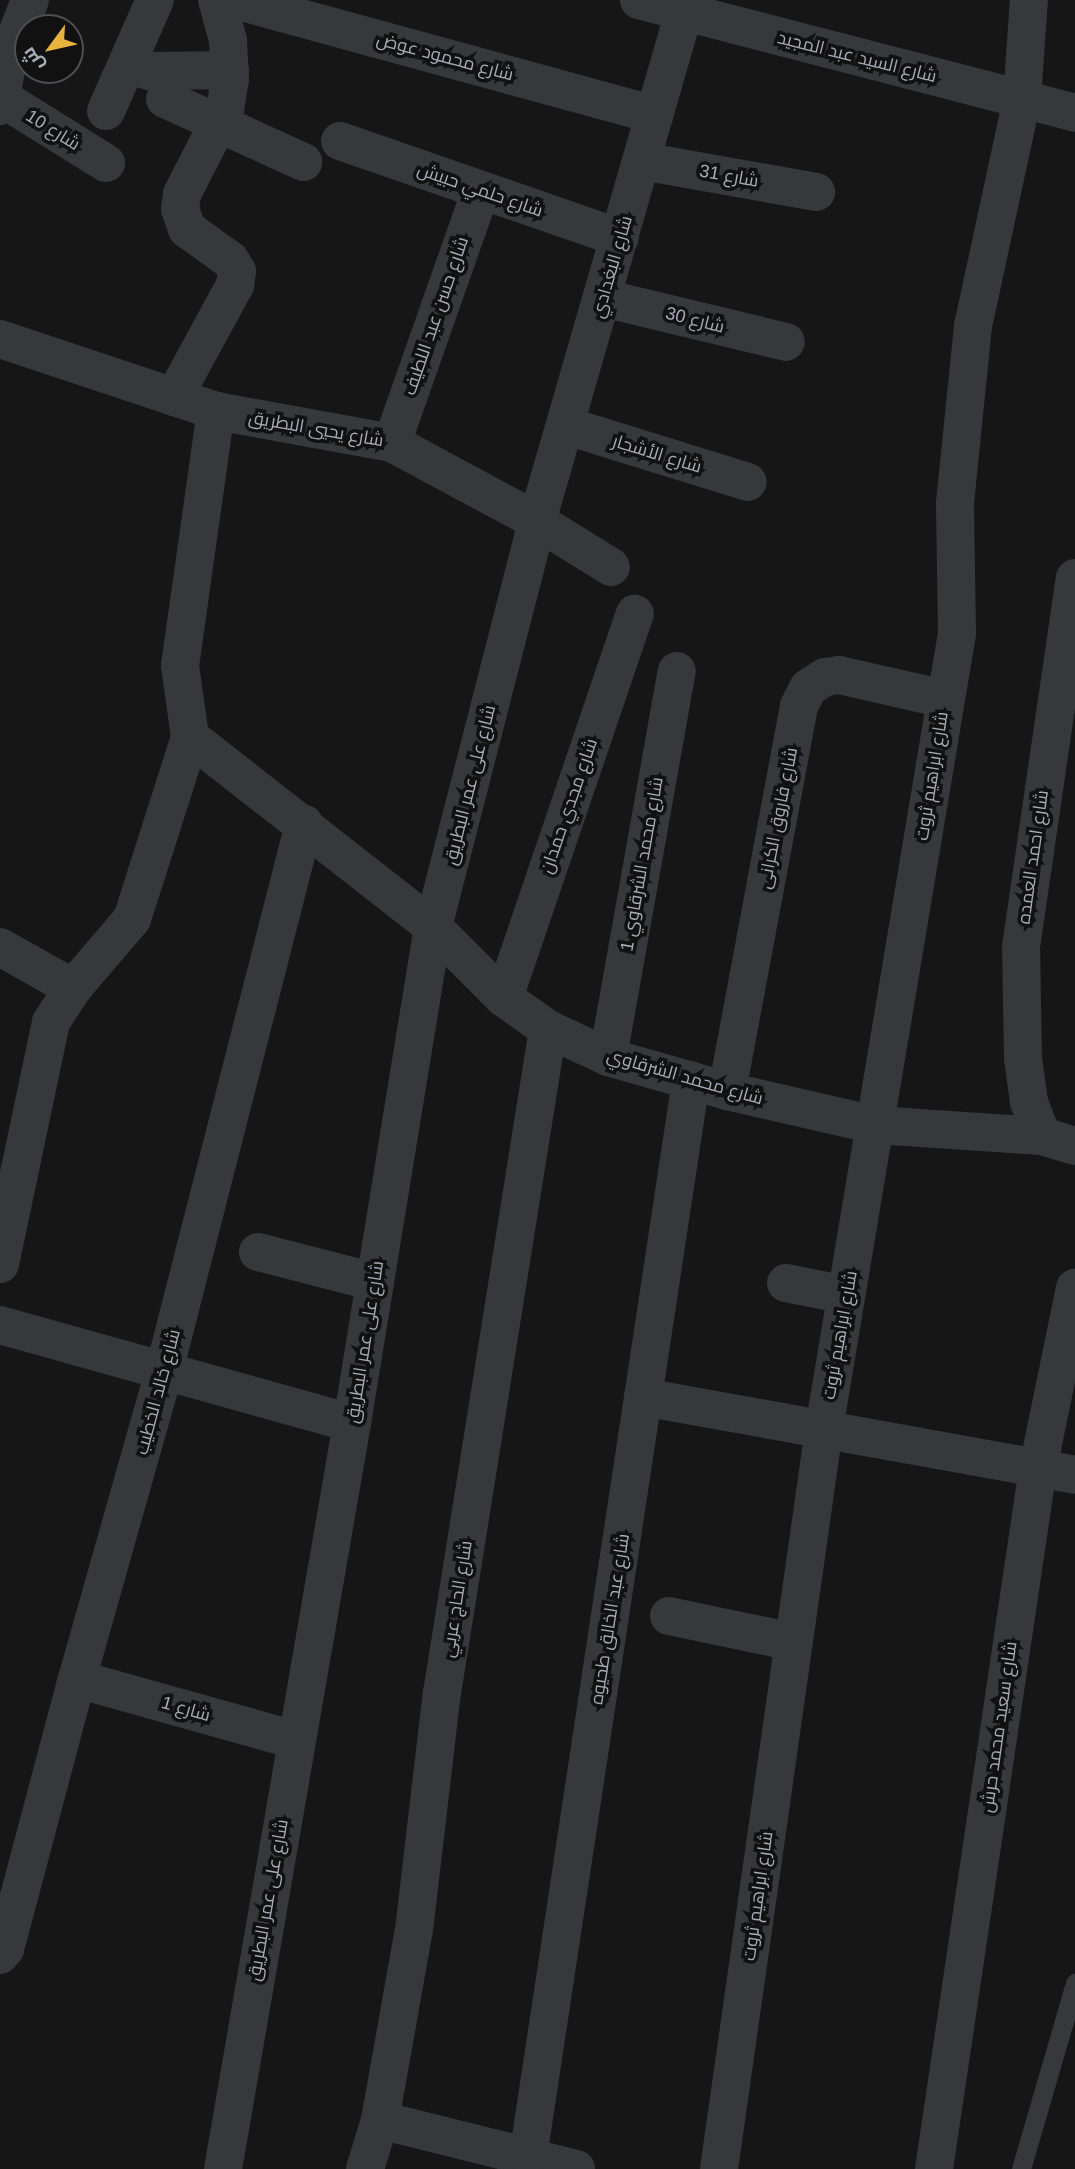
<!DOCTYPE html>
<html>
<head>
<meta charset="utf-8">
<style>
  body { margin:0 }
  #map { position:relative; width:1075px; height:2169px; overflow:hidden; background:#161617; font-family:Helvetica,Cairo,sans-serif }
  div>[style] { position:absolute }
  .service>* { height:19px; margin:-9.5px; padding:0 9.5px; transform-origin:9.5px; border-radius:9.5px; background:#37383c }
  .minor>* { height:38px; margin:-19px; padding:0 19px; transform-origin:19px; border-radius:19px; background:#37383c }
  span { translate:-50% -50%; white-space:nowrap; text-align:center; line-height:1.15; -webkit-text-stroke:7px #111112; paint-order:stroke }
  .street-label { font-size:18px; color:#a8acb7 }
  .north { position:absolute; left:14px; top:14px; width:70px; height:70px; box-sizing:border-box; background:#111112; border:2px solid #4d4f54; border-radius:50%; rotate:237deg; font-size:19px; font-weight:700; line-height:28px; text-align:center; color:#a8acb7 }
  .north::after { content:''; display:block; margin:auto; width:24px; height:32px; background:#e8b43e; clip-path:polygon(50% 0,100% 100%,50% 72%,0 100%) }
</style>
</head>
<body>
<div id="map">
  <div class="service">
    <div style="left:1021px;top:2169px;width:194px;rotate:-73.8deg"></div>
  </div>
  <div class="minor">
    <div style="left:235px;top:0;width:435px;rotate:15.3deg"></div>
    <div style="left:639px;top:0;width:450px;rotate:14.5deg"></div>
    <div style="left:127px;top:65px;width:23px;rotate:15deg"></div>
    <div style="left:149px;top:71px;width:81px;rotate:-0.7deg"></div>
    <div style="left:0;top:97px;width:125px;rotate:31.9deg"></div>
    <div style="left:165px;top:99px;width:152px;rotate:24.5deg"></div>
    <div style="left:0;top:106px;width:50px;rotate:-80.7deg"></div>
    <div style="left:8px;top:57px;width:61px;rotate:-68.9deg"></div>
    <div style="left:106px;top:111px;width:121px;rotate:-66.2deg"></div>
    <div style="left:340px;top:141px;width:296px;rotate:19.1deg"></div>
    <div style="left:642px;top:161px;width:177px;rotate:10.1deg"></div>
    <div style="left:603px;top:298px;width:188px;rotate:13.5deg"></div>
    <div style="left:0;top:339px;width:228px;rotate:18.4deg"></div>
    <div style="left:216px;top:411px;width:179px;rotate:10.3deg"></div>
    <div style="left:392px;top:443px;width:165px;rotate:28.3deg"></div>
    <div style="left:537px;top:521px;width:87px;rotate:31.9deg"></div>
    <div style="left:174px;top:397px;width:128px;rotate:-61.4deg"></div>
    <div style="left:235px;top:285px;width:14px;rotate:-82deg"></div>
    <div style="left:237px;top:271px;width:13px;rotate:-122deg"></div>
    <div style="left:230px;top:260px;width:53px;rotate:-144.2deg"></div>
    <div style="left:187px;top:229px;width:21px;rotate:-109deg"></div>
    <div style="left:180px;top:209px;width:15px;rotate:-82deg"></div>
    <div style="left:182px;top:194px;width:94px;rotate:-62.9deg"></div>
    <div style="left:225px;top:110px;width:30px;rotate:-81deg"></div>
    <div style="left:230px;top:80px;width:40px;rotate:-92.9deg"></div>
    <div style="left:228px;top:40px;width:41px;rotate:-105.4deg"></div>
    <div style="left:567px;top:426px;width:189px;rotate:17.2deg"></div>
    <div style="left:392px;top:443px;width:268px;rotate:-70.6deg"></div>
    <div style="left:190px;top:737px;width:308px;rotate:38deg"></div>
    <div style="left:433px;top:927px;width:100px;rotate:45deg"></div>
    <div style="left:504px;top:998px;width:54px;rotate:35.2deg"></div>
    <div style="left:548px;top:1029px;width:66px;rotate:25deg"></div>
    <div style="left:608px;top:1057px;width:124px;rotate:15.9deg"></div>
    <div style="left:727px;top:1091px;width:152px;rotate:12.9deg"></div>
    <div style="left:875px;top:1125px;width:167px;rotate:3.8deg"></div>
    <div style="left:1042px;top:1136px;width:34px;rotate:17deg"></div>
    <div style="left:0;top:947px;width:84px;rotate:29.3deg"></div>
    <div style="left:504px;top:998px;width:406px;rotate:-71.2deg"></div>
    <div style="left:608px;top:1057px;width:392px;rotate:-79.9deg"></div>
    <div style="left:727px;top:1091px;width:392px;rotate:-79.4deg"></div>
    <div style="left:799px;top:706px;width:20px;rotate:-63deg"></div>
    <div style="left:808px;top:688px;width:20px;rotate:-33deg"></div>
    <div style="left:825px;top:677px;width:14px;rotate:-8deg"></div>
    <div style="left:839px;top:675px;width:109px;rotate:12.8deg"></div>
    <div style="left:1042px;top:1136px;width:36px;rotate:-111deg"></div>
    <div style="left:1029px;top:1102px;width:44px;rotate:-97.8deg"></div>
    <div style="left:1023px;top:1058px;width:111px;rotate:-91deg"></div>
    <div style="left:1021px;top:947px;width:373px;rotate:-81.7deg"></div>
    <div style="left:258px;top:1252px;width:121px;rotate:14.4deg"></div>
    <div style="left:0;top:1264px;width:247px;rotate:-78.1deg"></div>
    <div style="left:51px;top:1022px;width:40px;rotate:-57.1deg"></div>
    <div style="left:73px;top:988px;width:91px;rotate:-49.5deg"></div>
    <div style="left:132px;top:919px;width:191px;rotate:-72.3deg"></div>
    <div style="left:190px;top:737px;width:72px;rotate:-98deg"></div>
    <div style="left:180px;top:666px;width:258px;rotate:-82deg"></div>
    <div style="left:786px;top:1283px;width:61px;rotate:11.3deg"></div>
    <div style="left:0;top:1325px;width:365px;rotate:15.6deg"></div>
    <div style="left:643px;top:1397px;width:439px;rotate:10.2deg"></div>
    <div style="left:669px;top:1616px;width:127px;rotate:11.8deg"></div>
    <div style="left:77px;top:1679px;width:226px;rotate:15.6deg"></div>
    <div style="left:0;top:1955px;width:8px;rotate:-50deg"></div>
    <div style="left:5px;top:1949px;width:279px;rotate:-75.1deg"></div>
    <div style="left:77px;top:1679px;width:320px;rotate:-74.2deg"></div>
    <div style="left:164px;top:1371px;width:565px;rotate:-75.64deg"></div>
    <div style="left:380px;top:2120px;width:202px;rotate:14deg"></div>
    <div style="left:528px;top:2157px;width:1089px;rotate:-81.39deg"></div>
    <div style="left:223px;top:2169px;width:757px;rotate:-80.19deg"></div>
    <div style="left:352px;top:1423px;width:503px;rotate:-80.73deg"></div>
    <div style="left:433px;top:927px;width:419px;rotate:-75.6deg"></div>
    <div style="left:537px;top:521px;width:530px;rotate:-73.89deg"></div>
    <div style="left:365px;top:2169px;width:51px;rotate:-73deg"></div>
    <div style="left:380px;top:2120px;width:193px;rotate:-79.9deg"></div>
    <div style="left:414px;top:1930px;width:239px;rotate:-83.3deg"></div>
    <div style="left:442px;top:1693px;width:672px;rotate:-80.93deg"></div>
    <div style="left:719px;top:2169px;width:747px;rotate:-81.92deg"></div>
    <div style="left:824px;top:1429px;width:807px;rotate:-80.51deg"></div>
    <div style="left:957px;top:633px;width:130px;rotate:-90.9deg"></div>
    <div style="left:955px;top:503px;width:178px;rotate:-84.2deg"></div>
    <div style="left:973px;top:326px;width:232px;rotate:-77.8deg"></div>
    <div style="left:1022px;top:99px;width:99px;rotate:-86deg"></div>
    <div style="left:934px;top:2169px;width:709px;rotate:-81.56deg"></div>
    <div style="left:1038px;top:1468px;width:184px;rotate:-78.4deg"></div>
  </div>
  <div class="street-label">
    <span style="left:445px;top:57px;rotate:15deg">شارع محمود عوض</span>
    <span style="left:857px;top:57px;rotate:14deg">شارع السيد عبد المجيد</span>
    <span style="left:53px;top:130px;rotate:32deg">شارع 10</span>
    <span style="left:729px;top:176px;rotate:10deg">شارع 31</span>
    <span style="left:480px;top:190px;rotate:19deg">شارع حلمي حبيش</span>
    <span style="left:612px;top:267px;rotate:-74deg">شارع البغدادي</span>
    <span style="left:436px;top:316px;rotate:-71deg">شارع حسن عبد اللطيف</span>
    <span style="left:695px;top:320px;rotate:14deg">شارع 30</span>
    <span style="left:316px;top:429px;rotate:10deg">شارع يحيي البطريق</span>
    <span style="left:657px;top:454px;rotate:17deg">شارع الأشجار</span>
    <span style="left:932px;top:776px;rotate:-81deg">شارع ابراهيم ثروت</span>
    <span style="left:470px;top:785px;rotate:-76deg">شارع على عمر البطريق</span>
    <span style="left:569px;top:806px;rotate:-71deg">شارع مجدي حمدان</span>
    <span style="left:778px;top:818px;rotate:-79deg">شارع فاروق الكرانى</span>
    <span style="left:1033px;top:857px;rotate:-82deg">شارع احمد العمده</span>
    <span style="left:642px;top:864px;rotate:-80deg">شارع محمد الشرقاوي 1</span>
    <span style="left:685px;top:1077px;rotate:16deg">شارع محمد الشرقاوي</span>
    <span style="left:840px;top:1335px;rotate:-80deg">شارع ابراهيم ثروت</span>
    <span style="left:365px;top:1342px;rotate:-81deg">شارع على عمر البطريق</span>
    <span style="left:158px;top:1392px;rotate:-75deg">شارع خالد الخطيب</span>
    <span style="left:457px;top:1599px;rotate:-81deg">شارع الحاج عربي</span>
    <span style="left:610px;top:1619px;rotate:-81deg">شارع عبد الخالق طحيوه</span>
    <span style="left:186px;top:1709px;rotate:16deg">شارع 1</span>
    <span style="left:999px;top:1727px;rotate:-82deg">شارع سعيد محمد حرش</span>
    <span style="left:758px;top:1896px;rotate:-82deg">شارع ابراهيم ثروت</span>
    <span style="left:268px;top:1900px;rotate:-80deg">شارع على عمر البطريق</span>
  </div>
  <div class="north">ش</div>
</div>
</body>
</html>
